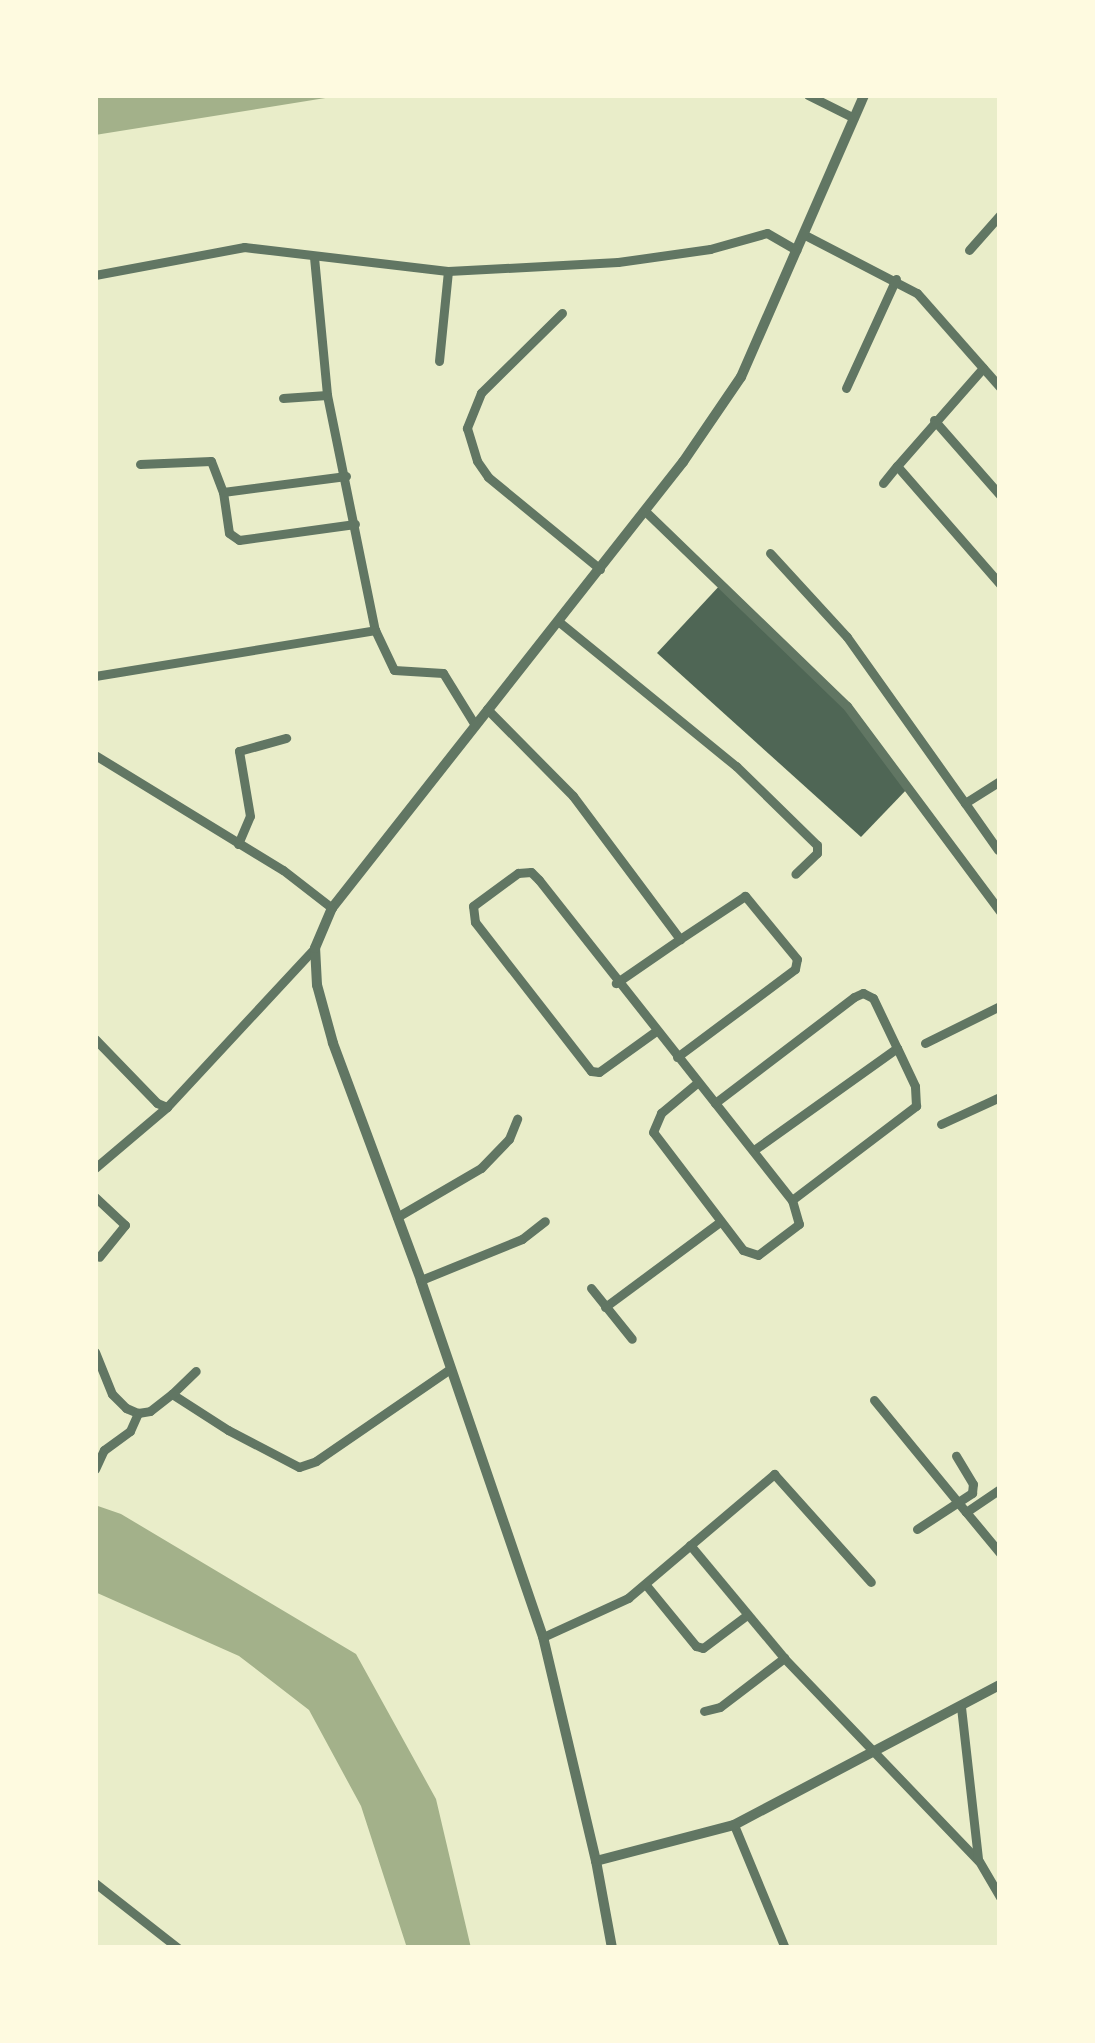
<!DOCTYPE html>
<html>
<head>
<meta charset="utf-8">
<style>
  body { margin:0 }
  #map { position:relative; width:1095px; height:2043px; overflow:hidden; background:#e9edc9; font-family:Arial,sans-serif }
  div>[style] { position:absolute }
  .water>* { inset:0; background:#a3b18a }
  .building>* { inset:0; background:#4f6655 }
  .minor>* { height:9px; margin:-4.5px; padding:0 4.5px; transform-origin:4.5px; border-radius:4.5px; background:#617663 }
  .tertiary>* { height:10px; margin:-5px; padding:0 5px; transform-origin:5px; border-radius:5px; background:#617663 }
  span { translate:-50% -50%; white-space:nowrap; text-align:center; line-height:1.15; -webkit-text-stroke:10px #fefae0; paint-order:stroke }
  .frame { position:absolute; inset:0; border:98px solid #fefae0; pointer-events:none }
</style>
</head>
<body>
<div id="map">
  <div class="water">
    <div style="clip-path:polygon(95px 95px,344px 95px,95px 135px)"></div>
    <div style="clip-path:polygon(95px 1505px,121px 1514px,356px 1654px,436px 1799px,471px 1948px,407px 1948px,361px 1806px,309px 1710px,239px 1656px,95px 1592px)"></div>
  </div>
  <div class="building">
    <div style="clip-path:polygon(722px 583px,814px 670px,909px 787px,861px 837px,657px 653px)"></div>
  </div>
  <div class="minor">
    <div style="left:808px;top:95px;width:51px;rotate:26.6deg"></div>
    <div style="left:803px;top:234px;width:128px;rotate:27.4deg"></div>
    <div style="left:917px;top:293px;width:125px;rotate:48.6deg"></div>
    <div style="left:969px;top:250px;width:47px;rotate:-48.5deg"></div>
    <div style="left:314px;top:257px;width:139px;rotate:84.6deg"></div>
    <div style="left:327px;top:395px;width:240px;rotate:78.5deg"></div>
    <div style="left:375px;top:630px;width:44px;rotate:64.6deg"></div>
    <div style="left:394px;top:670px;width:49px;rotate:3.5deg"></div>
    <div style="left:443px;top:673px;width:61px;rotate:58.4deg"></div>
    <div style="left:95px;top:275px;width:152px;rotate:-10.6deg"></div>
    <div style="left:244px;top:247px;width:205px;rotate:6.7deg"></div>
    <div style="left:448px;top:271px;width:170px;rotate:-3deg"></div>
    <div style="left:618px;top:262px;width:93px;rotate:-8deg"></div>
    <div style="left:710px;top:249px;width:59px;rotate:-15.7deg"></div>
    <div style="left:767px;top:233px;width:34px;rotate:30deg"></div>
    <div style="left:562px;top:313px;width:114px;rotate:135.4deg"></div>
    <div style="left:481px;top:393px;width:38px;rotate:112deg"></div>
    <div style="left:467px;top:428px;width:34px;rotate:73deg"></div>
    <div style="left:477px;top:461px;width:19px;rotate:55deg"></div>
    <div style="left:488px;top:477px;width:145px;rotate:39.4deg"></div>
    <div style="left:439px;top:361px;width:90px;rotate:-84.3deg"></div>
    <div style="left:983px;top:368px;width:130px;rotate:131.3deg"></div>
    <div style="left:897px;top:466px;width:157px;rotate:48.9deg"></div>
    <div style="left:846px;top:388px;width:120px;rotate:-65.4deg"></div>
    <div style="left:283px;top:398px;width:44px;rotate:-3.9deg"></div>
    <div style="left:934px;top:420px;width:100px;rotate:48.7deg"></div>
    <div style="left:140px;top:464px;width:71px;rotate:-2.4deg"></div>
    <div style="left:211px;top:461px;width:33px;rotate:69deg"></div>
    <div style="left:223px;top:492px;width:41px;rotate:81.7deg"></div>
    <div style="left:229px;top:533px;width:12px;rotate:35deg"></div>
    <div style="left:239px;top:540px;width:117px;rotate:-7.9deg"></div>
    <div style="left:883px;top:483px;width:22px;rotate:-51deg"></div>
    <div style="left:223px;top:492px;width:124px;rotate:-7.4deg"></div>
    <div style="left:645px;top:511px;width:281px;rotate:44deg"></div>
    <div style="left:847px;top:706px;width:256px;rotate:53.3deg"></div>
    <div style="left:770px;top:553px;width:114px;rotate:47.5deg"></div>
    <div style="left:847px;top:637px;width:204px;rotate:54.6deg"></div>
    <div style="left:558px;top:621px;width:230px;rotate:39.2deg"></div>
    <div style="left:736px;top:766px;width:113px;rotate:44.3deg"></div>
    <div style="left:817px;top:845px;width:8px;rotate:90deg"></div>
    <div style="left:817px;top:853px;width:30px;rotate:136deg"></div>
    <div style="left:95px;top:676px;width:284px;rotate:-9.3deg"></div>
    <div style="left:487px;top:709px;width:122px;rotate:45.3deg"></div>
    <div style="left:573px;top:796px;width:179px;rotate:53.2deg"></div>
    <div style="left:680px;top:939px;width:78px;rotate:145.5deg"></div>
    <div style="left:95px;top:755px;width:220px;rotate:31.5deg"></div>
    <div style="left:283px;top:870px;width:62px;rotate:37.8deg"></div>
    <div style="left:238px;top:844px;width:30px;rotate:-67deg"></div>
    <div style="left:250px;top:816px;width:66px;rotate:-99.6deg"></div>
    <div style="left:239px;top:751px;width:49px;rotate:-15.5deg"></div>
    <div style="left:998px;top:850px;width:57px;rotate:-125.1deg"></div>
    <div style="left:965px;top:803px;width:41px;rotate:-32.2deg"></div>
    <div style="left:656px;top:1031px;width:70px;rotate:144.3deg"></div>
    <div style="left:599px;top:1072px;width:8px;rotate:-173deg"></div>
    <div style="left:591px;top:1071px;width:189px;rotate:-127.9deg"></div>
    <div style="left:475px;top:922px;width:16px;rotate:-97deg"></div>
    <div style="left:473px;top:906px;width:56px;rotate:-36.3deg"></div>
    <div style="left:518px;top:873px;width:13px;rotate:-4deg"></div>
    <div style="left:531px;top:872px;width:11px;rotate:45deg"></div>
    <div style="left:539px;top:880px;width:408px;rotate:51.7deg"></div>
    <div style="left:792px;top:1200px;width:25px;rotate:74deg"></div>
    <div style="left:799px;top:1224px;width:51px;rotate:142.9deg"></div>
    <div style="left:758px;top:1255px;width:16px;rotate:-162deg"></div>
    <div style="left:743px;top:1250px;width:148px;rotate:-127.3deg"></div>
    <div style="left:653px;top:1132px;width:21px;rotate:-67deg"></div>
    <div style="left:661px;top:1113px;width:47px;rotate:-39.8deg"></div>
    <div style="left:95px;top:1039px;width:89px;rotate:45.9deg"></div>
    <div style="left:157px;top:1103px;width:11px;rotate:22deg"></div>
    <div style="left:167px;top:1107px;width:217px;rotate:-47.1deg"></div>
    <div style="left:925px;top:1043px;width:84px;rotate:-26.3deg"></div>
    <div style="left:677px;top:1057px;width:147px;rotate:-36.7deg"></div>
    <div style="left:795px;top:969px;width:10px;rotate:-79deg"></div>
    <div style="left:797px;top:959px;width:82px;rotate:-129.5deg"></div>
    <div style="left:745px;top:896px;width:78px;rotate:146.5deg"></div>
    <div style="left:715px;top:1103px;width:175px;rotate:-37.3deg"></div>
    <div style="left:854px;top:997px;width:10px;rotate:-24deg"></div>
    <div style="left:863px;top:993px;width:11px;rotate:27deg"></div>
    <div style="left:873px;top:998px;width:55px;rotate:64.4deg"></div>
    <div style="left:897px;top:1048px;width:176px;rotate:144.5deg"></div>
    <div style="left:941px;top:1124px;width:65px;rotate:-24.6deg"></div>
    <div style="left:95px;top:1168px;width:94px;rotate:-40.3deg"></div>
    <div style="left:95px;top:1197px;width:41px;rotate:43deg"></div>
    <div style="left:125px;top:1225px;width:41px;rotate:129.1deg"></div>
    <div style="left:792px;top:1200px;width:156px;rotate:-37.2deg"></div>
    <div style="left:916px;top:1106px;width:20px;rotate:-93deg"></div>
    <div style="left:915px;top:1086px;width:42px;rotate:-115.3deg"></div>
    <div style="left:397px;top:1217px;width:97px;rotate:-30.3deg"></div>
    <div style="left:481px;top:1168px;width:40px;rotate:-46deg"></div>
    <div style="left:509px;top:1139px;width:22px;rotate:-68deg"></div>
    <div style="left:421px;top:1280px;width:109px;rotate:-22.1deg"></div>
    <div style="left:522px;top:1239px;width:29px;rotate:-38deg"></div>
    <div style="left:591px;top:1288px;width:65px;rotate:51.2deg"></div>
    <div style="left:605px;top:1307px;width:143px;rotate:-36.5deg"></div>
    <div style="left:95px;top:1352px;width:45px;rotate:68deg"></div>
    <div style="left:112px;top:1394px;width:20px;rotate:45deg"></div>
    <div style="left:126px;top:1408px;width:13px;rotate:23deg"></div>
    <div style="left:138px;top:1413px;width:12px;rotate:-9deg"></div>
    <div style="left:150px;top:1411px;width:28px;rotate:-38deg"></div>
    <div style="left:172px;top:1394px;width:67px;rotate:32.7deg"></div>
    <div style="left:228px;top:1430px;width:80px;rotate:27.5deg"></div>
    <div style="left:299px;top:1467px;width:18px;rotate:-19deg"></div>
    <div style="left:316px;top:1461px;width:163px;rotate:-34.5deg"></div>
    <div style="left:172px;top:1394px;width:33px;rotate:-44deg"></div>
    <div style="left:874px;top:1400px;width:145px;rotate:50.6deg"></div>
    <div style="left:95px;top:1469px;width:21px;rotate:-65deg"></div>
    <div style="left:104px;top:1450px;width:32px;rotate:-36deg"></div>
    <div style="left:130px;top:1431px;width:20px;rotate:-66deg"></div>
    <div style="left:1000px;top:1489px;width:41px;rotate:145.9deg"></div>
    <div style="left:966px;top:1512px;width:53px;rotate:50.3deg"></div>
    <div style="left:917px;top:1529px;width:66px;rotate:-33.2deg"></div>
    <div style="left:972px;top:1493px;width:9px;rotate:-84deg"></div>
    <div style="left:973px;top:1484px;width:33px;rotate:-121deg"></div>
    <div style="left:690px;top:1545px;width:147px;rotate:50.2deg"></div>
    <div style="left:784px;top:1658px;width:281px;rotate:46.2deg"></div>
    <div style="left:979px;top:1861px;width:42px;rotate:59.7deg"></div>
    <div style="left:646px;top:1585px;width:79px;rotate:50.7deg"></div>
    <div style="left:696px;top:1646px;width:7px;rotate:16deg"></div>
    <div style="left:703px;top:1648px;width:55px;rotate:-36.9deg"></div>
    <div style="left:543px;top:1637px;width:94px;rotate:-24.6deg"></div>
    <div style="left:628px;top:1598px;width:192px;rotate:-40.3deg"></div>
    <div style="left:774px;top:1474px;width:145px;rotate:48.1deg"></div>
    <div style="left:961px;top:1707px;width:152px;rotate:83.6deg"></div>
    <div style="left:704px;top:1711px;width:16px;rotate:-14deg"></div>
    <div style="left:720px;top:1707px;width:81px;rotate:-37.4deg"></div>
    <div style="left:734px;top:1825px;width:133px;rotate:67.5deg"></div>
    <div style="left:95px;top:1883px;width:105px;rotate:38.1deg"></div>
  </div>
  <div class="tertiary">
    <div style="left:596px;top:1861px;width:143px;rotate:-14.6deg"></div>
    <div style="left:734px;top:1825px;width:301px;rotate:-27.8deg"></div>
    <div style="left:612px;top:1948px;width:88px;rotate:-100.4deg"></div>
    <div style="left:596px;top:1861px;width:230px;rotate:-103.3deg"></div>
    <div style="left:543px;top:1637px;width:377px;rotate:-108.9deg"></div>
    <div style="left:421px;top:1280px;width:253px;rotate:-110.4deg"></div>
    <div style="left:333px;top:1043px;width:60px;rotate:-105.4deg"></div>
    <div style="left:317px;top:985px;width:37px;rotate:-93deg"></div>
    <div style="left:315px;top:948px;width:43px;rotate:-67deg"></div>
    <div style="left:332px;top:908px;width:568px;rotate:-51.8deg"></div>
    <div style="left:683px;top:462px;width:103px;rotate:-55.7deg"></div>
    <div style="left:741px;top:377px;width:308px;rotate:-66.4deg"></div>
  </div>
  <div class="frame"></div>
</div>
</body>
</html>
